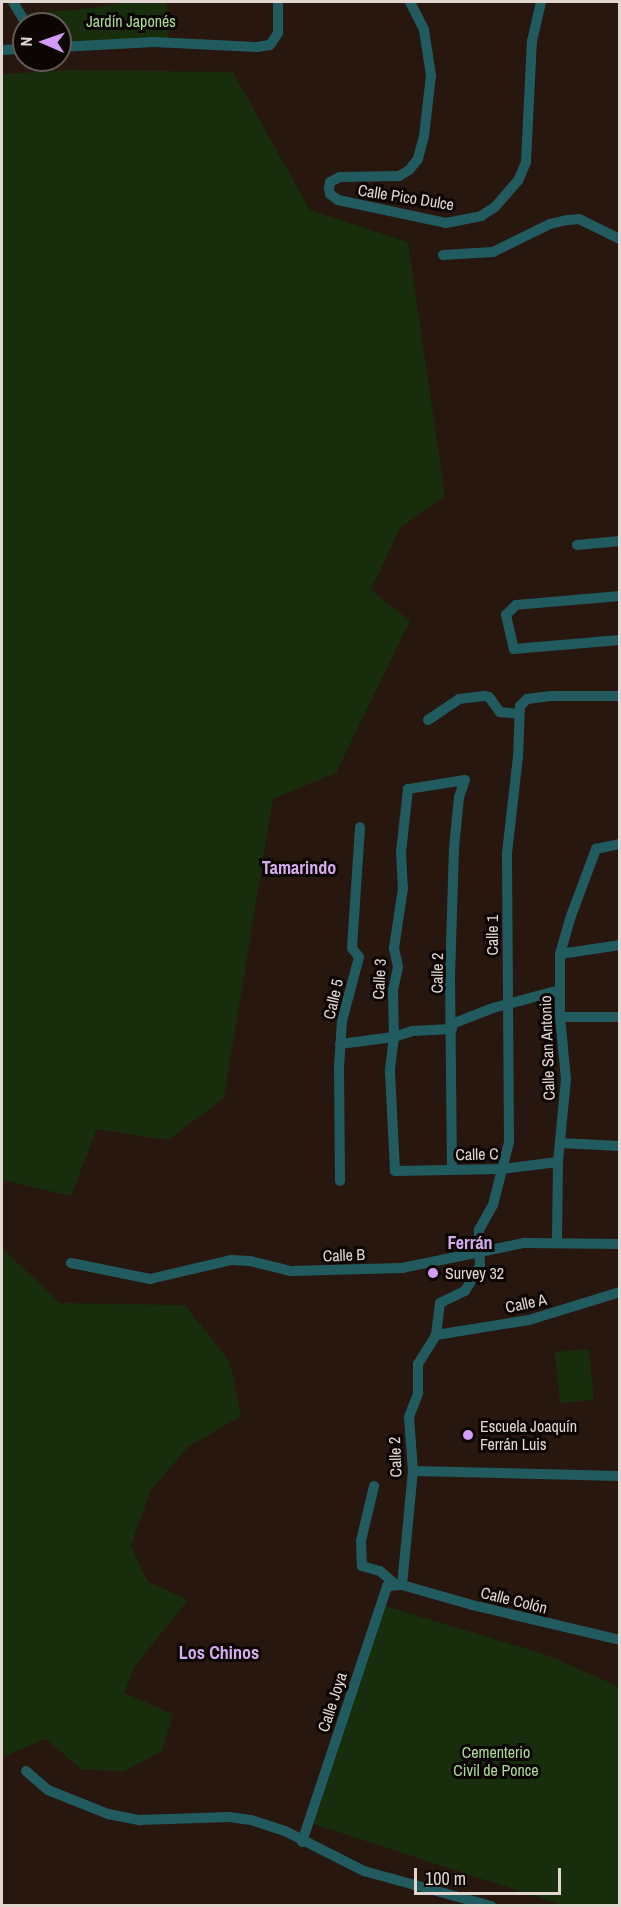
<!DOCTYPE html>
<html>
<head>
<meta charset="utf-8">
<style>
  body { margin:0 }
  #map { position:relative; width:621px; height:1907px; overflow:hidden; background:#27170f; font-family:"Archivo Narrow",sans-serif }
  div>[style] { position:absolute }
  .green>* { inset:0; background:#182d0c }
  .street>* { height:10px; margin:-5px; padding:0 5px; transform-origin:5px; border-radius:5px; background:#215b60 }
  .dots>* { width:16px; height:16px; translate:-50% -50%; box-sizing:border-box; border:3px solid #0b0503; border-radius:50% }
  span { translate:-50% -50%; white-space:nowrap; text-align:center; line-height:1.15; -webkit-text-stroke:6px #0b0503; paint-order:stroke }
  .park-label { font-size:16px; color:#adda97 }
  .street-label { font-size:16px; color:#e2d6d1 }
  .poi-label { font-size:16px; color:#e2d6d1 }
  .left { translate:0 -50%; text-align:left }
  .neighbourhood-label { font-size:18px; color:#d4adef; font-weight:700 }
  .frame { position:absolute; inset:0; border:3px solid #e2d6d1; pointer-events:none }
  .north { position:absolute; left:12px; top:12px; width:60px; height:60px; box-sizing:border-box; background:#0b0503; border:2px solid #615955; border-radius:50%; rotate:272deg; font-size:16px; font-weight:700; line-height:24px; text-align:center; color:#e2d6d1 }
  .north::after { content:''; display:block; margin:auto; width:21px; height:27px; background:#d59bfb; clip-path:polygon(50% 0,100% 100%,50% 72%,0 100%) }
  .scale { position:absolute; left:414px; top:1868px; width:147px; height:27px; box-sizing:border-box; border:3px solid #e2d6d1; border-top:0; padding-left:8px; font-size:18px; line-height:21px; white-space:nowrap; color:#e2d6d1; -webkit-text-stroke:4px #0b0503; paint-order:stroke }
</style>
</head>
<body>
<div id="map">
  <div class="green">
    <div style="clip-path:polygon(130px 2px,167px 2px,169px 40px,60px 44px,60px 24px,30px 24px,24px 13px,75px 10px)"></div>
    <div style="clip-path:polygon(69px 70px,233px 72px,310px 210px,408px 242px,445px 496px,400px 528px,371px 590px,410px 621px,336px 773px,273px 799px,224px 1098px,168px 1140px,97px 1129px,71px 1196px,2px 1180px,2px 74px)"></div>
    <div style="clip-path:polygon(2px 1248px,60px 1303px,185px 1305px,230px 1362px,241px 1416px,188px 1447px,151px 1490px,131px 1545px,147px 1581px,188px 1600px,135px 1666px,124px 1693px,173px 1714px,162px 1751px,123px 1772px,81px 1769px,46px 1739px,2px 1757px)"></div>
    <div style="clip-path:polygon(589px 1349px,594px 1400px,560px 1403px,555px 1352px)"></div>
    <div style="clip-path:polygon(382px 1605px,550px 1656px,619px 1687px,619px 1905px,562px 1905px,313px 1824px)"></div>
  </div>
  <div class="street">
    <div style="left:13px;top:2px;width:26px;rotate:59deg"></div>
    <div style="left:410px;top:2px;width:31px;rotate:63deg"></div>
    <div style="left:424px;top:30px;width:46px;rotate:81.2deg"></div>
    <div style="left:431px;top:75px;width:61px;rotate:96.5deg"></div>
    <div style="left:424px;top:136px;width:24px;rotate:105deg"></div>
    <div style="left:418px;top:159px;width:14px;rotate:129deg"></div>
    <div style="left:409px;top:170px;width:12px;rotate:149deg"></div>
    <div style="left:399px;top:176px;width:59px;rotate:179deg"></div>
    <div style="left:340px;top:177px;width:11px;rotate:153deg"></div>
    <div style="left:330px;top:182px;width:6px;rotate:99deg"></div>
    <div style="left:329px;top:188px;width:6px;rotate:81deg"></div>
    <div style="left:330px;top:194px;width:10px;rotate:37deg"></div>
    <div style="left:338px;top:200px;width:110px;rotate:12deg"></div>
    <div style="left:446px;top:223px;width:36px;rotate:-11deg"></div>
    <div style="left:481px;top:216px;width:17px;rotate:-33deg"></div>
    <div style="left:495px;top:207px;width:35px;rotate:-49deg"></div>
    <div style="left:518px;top:181px;width:21px;rotate:-67deg"></div>
    <div style="left:526px;top:162px;width:121px;rotate:-87.2deg"></div>
    <div style="left:532px;top:41px;width:40px;rotate:-77deg"></div>
    <div style="left:60px;top:47px;width:94px;rotate:-3deg"></div>
    <div style="left:154px;top:42px;width:103px;rotate:2.8deg"></div>
    <div style="left:257px;top:47px;width:13px;rotate:-9deg"></div>
    <div style="left:270px;top:45px;width:14px;rotate:-56deg"></div>
    <div style="left:278px;top:33px;width:31px;rotate:-90deg"></div>
    <div style="left:2px;top:50px;width:22px;rotate:-3deg"></div>
    <div style="left:443px;top:255px;width:50px;rotate:-3.4deg"></div>
    <div style="left:493px;top:252px;width:64px;rotate:-26.2deg"></div>
    <div style="left:550px;top:224px;width:18px;rotate:-13deg"></div>
    <div style="left:568px;top:220px;width:11px;rotate:-5deg"></div>
    <div style="left:579px;top:219px;width:46px;rotate:26deg"></div>
    <div style="left:577px;top:545px;width:43px;rotate:-5.3deg"></div>
    <div style="left:620px;top:596px;width:104px;rotate:175.1deg"></div>
    <div style="left:516px;top:605px;width:14px;rotate:135deg"></div>
    <div style="left:506px;top:615px;width:35px;rotate:77deg"></div>
    <div style="left:514px;top:649px;width:106px;rotate:-4.9deg"></div>
    <div style="left:428px;top:720px;width:37px;rotate:-34deg"></div>
    <div style="left:459px;top:699px;width:25px;rotate:-7deg"></div>
    <div style="left:484px;top:696px;width:5px;rotate:11deg"></div>
    <div style="left:489px;top:697px;width:19px;rotate:54deg"></div>
    <div style="left:500px;top:712px;width:19px;rotate:6deg"></div>
    <div style="left:465px;top:780px;width:58px;rotate:171deg"></div>
    <div style="left:408px;top:789px;width:63px;rotate:96.3deg"></div>
    <div style="left:401px;top:852px;width:36px;rotate:87deg"></div>
    <div style="left:403px;top:888px;width:61px;rotate:98.5deg"></div>
    <div style="left:394px;top:948px;width:19px;rotate:78deg"></div>
    <div style="left:398px;top:967px;width:24px;rotate:102deg"></div>
    <div style="left:393px;top:990px;width:47px;rotate:88.8deg"></div>
    <div style="left:394px;top:1037px;width:35px;rotate:97deg"></div>
    <div style="left:390px;top:1072px;width:99px;rotate:87.1deg"></div>
    <div style="left:395px;top:1171px;width:107px;rotate:-1.1deg"></div>
    <div style="left:502px;top:1169px;width:56px;rotate:-7.1deg"></div>
    <div style="left:560px;top:954px;width:61px;rotate:-8.5deg"></div>
    <div style="left:560px;top:1017px;width:60px"></div>
    <div style="left:452px;top:1024px;width:44px;rotate:-21.3deg"></div>
    <div style="left:493px;top:1008px;width:69px;rotate:-15deg"></div>
    <div style="left:340px;top:1044px;width:54px;rotate:-7.4deg"></div>
    <div style="left:394px;top:1037px;width:19px;rotate:-18deg"></div>
    <div style="left:412px;top:1031px;width:40px;rotate:-2.9deg"></div>
    <div style="left:560px;top:1143px;width:60px;rotate:2.9deg"></div>
    <div style="left:452px;top:1169px;width:193px;rotate:-90.6deg"></div>
    <div style="left:450px;top:976px;width:128px;rotate:-88.2deg"></div>
    <div style="left:454px;top:848px;width:51px;rotate:-84.4deg"></div>
    <div style="left:459px;top:797px;width:18px;rotate:-71deg"></div>
    <div style="left:340px;top:1181px;width:114px;rotate:-90.5deg"></div>
    <div style="left:339px;top:1067px;width:46px;rotate:-86.3deg"></div>
    <div style="left:342px;top:1021px;width:66px;rotate:-75.1deg"></div>
    <div style="left:359px;top:957px;width:11px;rotate:-128deg"></div>
    <div style="left:352px;top:948px;width:121px;rotate:-86.2deg"></div>
    <div style="left:557px;top:1243px;width:81px;rotate:-89.3deg"></div>
    <div style="left:558px;top:1162px;width:83px;rotate:-84.5deg"></div>
    <div style="left:566px;top:1079px;width:62px;rotate:-95.5deg"></div>
    <div style="left:560px;top:1017px;width:63px;rotate:-90deg"></div>
    <div style="left:560px;top:954px;width:40px;rotate:-74deg"></div>
    <div style="left:571px;top:916px;width:72px;rotate:-69.5deg"></div>
    <div style="left:596px;top:849px;width:25px;rotate:-12deg"></div>
    <div style="left:71px;top:1263px;width:81px;rotate:11.4deg"></div>
    <div style="left:150px;top:1279px;width:83px;rotate:-13.2deg"></div>
    <div style="left:231px;top:1260px;width:19px;rotate:3deg"></div>
    <div style="left:250px;top:1261px;width:41px;rotate:14deg"></div>
    <div style="left:290px;top:1271px;width:112px;rotate:-1.5deg"></div>
    <div style="left:402px;top:1268px;width:125px;rotate:-11.6deg"></div>
    <div style="left:524px;top:1243px;width:96px;rotate:0.6deg"></div>
    <div style="left:436px;top:1335px;width:94px;rotate:-9.2deg"></div>
    <div style="left:529px;top:1320px;width:95px;rotate:-17.1deg"></div>
    <div style="left:413px;top:1471px;width:207px;rotate:1.4deg"></div>
    <div style="left:374px;top:1486px;width:57px;rotate:103.3deg"></div>
    <div style="left:361px;top:1541px;width:25px;rotate:88deg"></div>
    <div style="left:362px;top:1566px;width:19px;rotate:16deg"></div>
    <div style="left:380px;top:1571px;width:20px;rotate:41deg"></div>
    <div style="left:402px;top:1585px;width:115px;rotate:-84.5deg"></div>
    <div style="left:413px;top:1471px;width:54px;rotate:-94.2deg"></div>
    <div style="left:409px;top:1417px;width:26px;rotate:-69deg"></div>
    <div style="left:418px;top:1393px;width:29px;rotate:-90deg"></div>
    <div style="left:418px;top:1364px;width:34px;rotate:-58deg"></div>
    <div style="left:436px;top:1335px;width:32px;rotate:-83deg"></div>
    <div style="left:440px;top:1303px;width:28px;rotate:-26deg"></div>
    <div style="left:465px;top:1291px;width:29px;rotate:-59deg"></div>
    <div style="left:480px;top:1266px;width:36px;rotate:-92deg"></div>
    <div style="left:479px;top:1230px;width:29px;rotate:-61deg"></div>
    <div style="left:493px;top:1205px;width:65px;rotate:-75.7deg"></div>
    <div style="left:509px;top:1142px;width:289px;rotate:-90.4deg"></div>
    <div style="left:507px;top:853px;width:97px;rotate:-83.5deg"></div>
    <div style="left:518px;top:757px;width:51px;rotate:-87.8deg"></div>
    <div style="left:520px;top:706px;width:10px;rotate:-45deg"></div>
    <div style="left:527px;top:699px;width:26px;rotate:-7deg"></div>
    <div style="left:553px;top:696px;width:67px"></div>
    <div style="left:26px;top:1771px;width:29px;rotate:41deg"></div>
    <div style="left:48px;top:1790px;width:65px;rotate:21.8deg"></div>
    <div style="left:108px;top:1814px;width:33px;rotate:11deg"></div>
    <div style="left:140px;top:1820px;width:89px;rotate:-1.9deg"></div>
    <div style="left:229px;top:1817px;width:22px;rotate:8deg"></div>
    <div style="left:251px;top:1820px;width:36px;rotate:18deg"></div>
    <div style="left:285px;top:1831px;width:89px;rotate:26.9deg"></div>
    <div style="left:364px;top:1871px;width:132px;rotate:15.4deg"></div>
    <div style="left:302px;top:1842px;width:270px;rotate:-71.6deg"></div>
    <div style="left:387px;top:1586px;width:15px;rotate:-4deg"></div>
    <div style="left:402px;top:1585px;width:73px;rotate:15.9deg"></div>
    <div style="left:472px;top:1605px;width:152px;rotate:13.3deg"></div>
  </div>
  <div class="dots">
    <div style="left:433px;top:1273px;background:#d59bfb"></div>
    <div style="left:468px;top:1435px;background:#d59bfb"></div>
  </div>
  <div class="park-label">
    <span style="left:131px;top:21px">Jardín Japonés</span>
    <span style="left:496px;top:1761px">Cementerio<br>Civil de Ponce</span>
  </div>
  <div class="street-label">
    <span style="left:406px;top:197px;rotate:9deg">Calle Pico Dulce</span>
    <span style="left:492px;top:935px;rotate:-90deg">Calle 1</span>
    <span style="left:437px;top:973px;rotate:-89deg">Calle 2</span>
    <span style="left:379px;top:979px;rotate:-87deg">Calle 3</span>
    <span style="left:333px;top:999px;rotate:-77deg">Calle 5</span>
    <span style="left:547px;top:1048px;rotate:-92deg">Calle San Antonio</span>
    <span style="left:477px;top:1154px;rotate:-1deg">Calle C</span>
    <span style="left:344px;top:1255px;rotate:-2deg">Calle B</span>
    <span style="left:526px;top:1303px;rotate:-12deg">Calle A</span>
    <span style="left:395px;top:1457px;rotate:-92deg">Calle 2</span>
    <span style="left:514px;top:1600px;rotate:14deg">Calle Colón</span>
    <span style="left:332px;top:1702px;rotate:-72deg">Calle Joya</span>
  </div>
  <div class="poi-label">
    <span class="left" style="left:445px;top:1273px">Survey 32</span>
    <span class="left" style="left:480px;top:1435px">Escuela Joaquín<br>Ferrán Luis</span>
  </div>
  <div class="neighbourhood-label">
    <span style="left:299px;top:868px">Tamarindo</span>
    <span style="left:470px;top:1243px">Ferrán</span>
    <span style="left:219px;top:1653px">Los Chinos</span>
  </div>
  <div class="frame"></div>
  <div class="north">N</div>
  <div class="scale">100 m</div>
</div>
</body>
</html>
